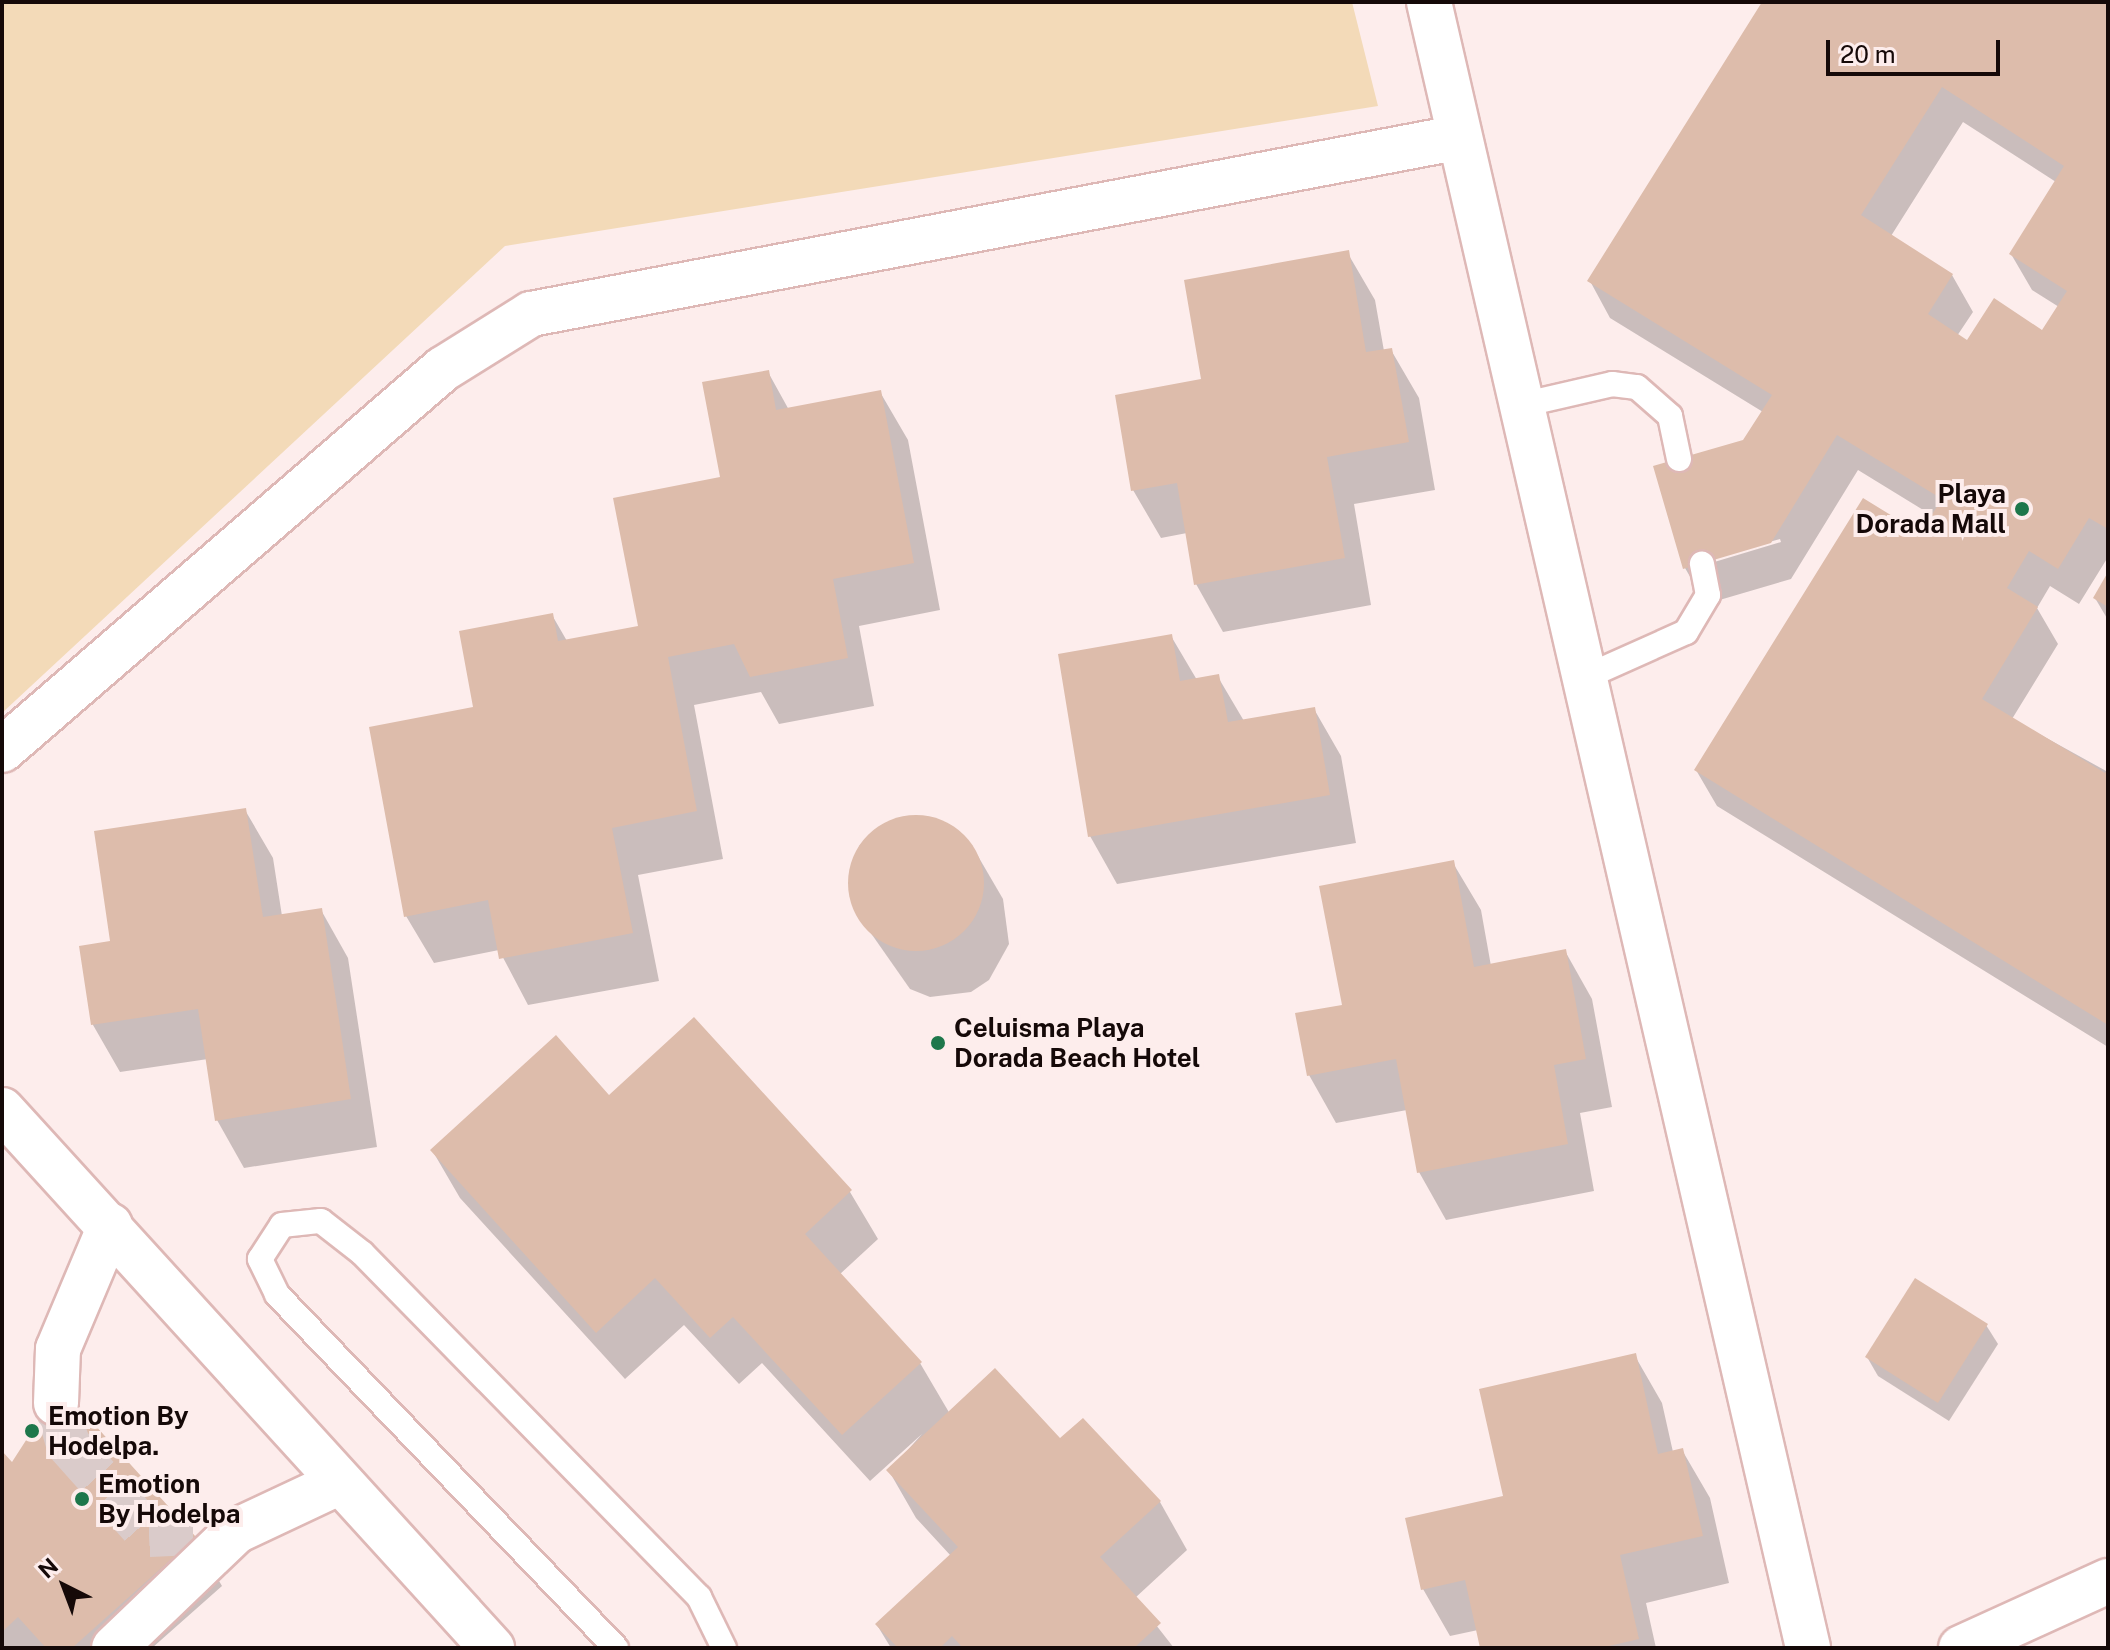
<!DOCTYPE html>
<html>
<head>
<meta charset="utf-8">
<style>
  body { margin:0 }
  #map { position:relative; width:2110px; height:1650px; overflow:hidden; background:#fdedec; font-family:"Public Sans",sans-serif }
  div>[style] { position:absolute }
  .green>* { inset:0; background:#f3dab8 }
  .shadow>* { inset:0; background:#0003 }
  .building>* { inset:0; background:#ddbcab }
  .round { border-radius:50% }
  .minor-tunnel>* { height:44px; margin-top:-22px; transform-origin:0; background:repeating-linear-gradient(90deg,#dacbca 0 44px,transparent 0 66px) }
  .roads { filter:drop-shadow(2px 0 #deb8b6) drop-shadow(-2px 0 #deb8b6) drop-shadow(0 2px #deb8b6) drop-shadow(0 -2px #deb8b6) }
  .service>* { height:24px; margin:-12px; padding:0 12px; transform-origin:12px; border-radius:12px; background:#fff }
  .minor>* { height:44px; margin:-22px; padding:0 22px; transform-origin:22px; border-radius:22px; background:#fff }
  .dots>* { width:22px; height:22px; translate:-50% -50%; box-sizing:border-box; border:4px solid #fdedec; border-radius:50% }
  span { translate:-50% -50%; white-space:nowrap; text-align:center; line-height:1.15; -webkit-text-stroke:8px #fdedec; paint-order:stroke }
  .poi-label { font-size:26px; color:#150908; font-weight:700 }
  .right { translate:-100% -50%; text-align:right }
  .left { translate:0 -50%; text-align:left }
  .frame { position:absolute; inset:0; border:4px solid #150908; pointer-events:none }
  .north { position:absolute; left:24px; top:1546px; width:80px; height:80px; -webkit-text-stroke:6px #fdedec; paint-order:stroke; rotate:318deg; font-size:22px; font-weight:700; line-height:32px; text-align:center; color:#150908 }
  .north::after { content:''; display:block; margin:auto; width:28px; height:36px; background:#150908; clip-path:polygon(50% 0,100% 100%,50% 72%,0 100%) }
  .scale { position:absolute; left:1826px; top:40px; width:174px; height:36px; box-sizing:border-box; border:4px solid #150908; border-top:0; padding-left:10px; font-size:24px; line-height:28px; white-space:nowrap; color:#150908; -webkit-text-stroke:6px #fdedec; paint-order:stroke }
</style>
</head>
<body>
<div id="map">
  <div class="green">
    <div style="clip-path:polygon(2px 2px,1352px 2px,1378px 106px,505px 246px,2px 713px)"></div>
  </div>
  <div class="shadow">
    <div style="clip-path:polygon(evenodd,1764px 2px,2108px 2px,2108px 557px,2079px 604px,2050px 586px,2037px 608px,2058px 644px,2012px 719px,2108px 772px,2108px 1047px,1717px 806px,1696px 770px,1933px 516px,1858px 470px,1791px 579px,1706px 604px,1685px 568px,1763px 412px,1610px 318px,1590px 281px,1764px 2px,1963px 122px,2056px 182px,2011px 254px,2032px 290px,2059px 307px,2043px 332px,1968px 343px,1957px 336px,1973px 312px,1952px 275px,1891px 236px,1963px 122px,1764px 2px,1780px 539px,1781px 542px,1691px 569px,1691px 564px,1780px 539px)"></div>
    <div style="clip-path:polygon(1347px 252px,1375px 300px,1384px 351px,1391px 350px,1419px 398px,1435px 490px,1354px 504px,1371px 605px,1223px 632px,1196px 584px,1187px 533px,1161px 538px,1133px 490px,1203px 381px)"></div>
    <div style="clip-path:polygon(768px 372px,789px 410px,880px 392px,908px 440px,940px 610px,859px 626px,874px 706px,779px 724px,761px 692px,694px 705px,723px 859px,638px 875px,659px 981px,528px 1005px,499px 950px,434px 963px,406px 916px,476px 709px,552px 615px,567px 641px,640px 628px,722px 479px)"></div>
    <div style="clip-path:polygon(2108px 576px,2108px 620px,2095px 598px)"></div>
    <div style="clip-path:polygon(1171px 636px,1197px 680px,1218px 677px,1244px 721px,1314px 709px,1341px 756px,1356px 843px,1117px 884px,1090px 836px)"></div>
    <div style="clip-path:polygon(245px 810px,273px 858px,282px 916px,321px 910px,348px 958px,377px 1147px,244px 1168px,217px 1120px,208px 1059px,120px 1072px,93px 1025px,81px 947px,112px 942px)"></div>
    <div style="clip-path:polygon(896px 819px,941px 821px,975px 851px,1003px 899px,1009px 944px,989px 980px,971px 992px,930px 997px,910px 989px,854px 909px,851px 866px,860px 845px)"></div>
    <div style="clip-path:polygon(1453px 863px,1481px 910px,1491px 966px,1565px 951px,1592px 999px,1612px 1107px,1580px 1113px,1594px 1191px,1446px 1220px,1419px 1172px,1407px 1110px,1336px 1123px,1309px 1075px,1344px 1006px)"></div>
    <div style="clip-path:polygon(694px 1020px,850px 1192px,878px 1239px,839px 1275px,920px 1363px,950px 1414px,1060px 1441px,1160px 1502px,1187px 1550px,1135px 1598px,1174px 1648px,891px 1648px,877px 1625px,951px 1556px,916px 1518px,889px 1471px,922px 1434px,870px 1481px,762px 1363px,739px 1384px,684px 1325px,625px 1379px,460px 1198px,432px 1150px,609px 1098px)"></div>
    <div style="clip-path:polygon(1986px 1325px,1998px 1344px,1949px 1421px,1878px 1376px,1867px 1357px)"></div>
    <div style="clip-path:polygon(1635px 1356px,1662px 1403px,1673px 1452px,1682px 1450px,1710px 1498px,1729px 1583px,1646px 1603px,1656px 1648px,1482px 1648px,1478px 1630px,1450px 1636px,1423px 1589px)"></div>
    <div style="clip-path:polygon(2px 1454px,12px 1465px,194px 1538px,222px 1586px,152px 1648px,2px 1648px)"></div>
  </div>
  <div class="building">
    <div style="clip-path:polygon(evenodd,1762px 2px,2108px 2px,2108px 529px,2089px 518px,2058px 569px,2029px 551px,2007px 588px,2038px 607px,1982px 699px,2105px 773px,2108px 768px,2108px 1025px,1694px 770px,1863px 498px,1920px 533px,1942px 499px,1837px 435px,1771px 543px,1683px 569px,1653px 466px,1743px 440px,1772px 395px,1587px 281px,1762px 2px,1942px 87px,2064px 166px,2009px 254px,2067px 291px,2042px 330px,1994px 298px,1967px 340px,1928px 314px,1953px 274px,1861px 215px,1942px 87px)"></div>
    <div style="clip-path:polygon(1349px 250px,1366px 352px,1392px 348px,1409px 442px,1327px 457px,1345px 558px,1194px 585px,1177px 483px,1131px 491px,1115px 395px,1201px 379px,1184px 280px)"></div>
    <div style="clip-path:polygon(769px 370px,776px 410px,881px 390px,914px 563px,833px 579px,848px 658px,750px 677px,734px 644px,668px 657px,697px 811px,612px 828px,633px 933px,499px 959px,488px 900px,404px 917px,369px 727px,473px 707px,459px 631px,553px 613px,558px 641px,638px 626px,613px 498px,720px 477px,702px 382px)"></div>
    <div style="clip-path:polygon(2108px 572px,2108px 607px,2093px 598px)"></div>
    <div style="clip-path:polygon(1172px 634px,1180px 681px,1219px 674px,1228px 722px,1315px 707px,1330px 795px,1088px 837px,1058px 654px)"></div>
    <div style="clip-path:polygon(246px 808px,263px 917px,322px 908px,351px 1099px,215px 1121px,198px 1009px,91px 1025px,79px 946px,110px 941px,94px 831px)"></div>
    <div class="round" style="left:848px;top:815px;width:136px;height:136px"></div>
    <div style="clip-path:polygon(1454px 860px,1474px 967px,1566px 949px,1586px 1059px,1554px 1065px,1568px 1144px,1417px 1173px,1396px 1059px,1307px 1076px,1295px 1013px,1342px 1005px,1319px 886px)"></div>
    <div style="clip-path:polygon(694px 1017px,852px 1190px,805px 1234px,922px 1362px,842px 1435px,733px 1317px,710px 1338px,655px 1278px,596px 1333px,430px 1150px,556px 1035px,609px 1095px)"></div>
    <div style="clip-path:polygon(1915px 1278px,1988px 1324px,1938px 1403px,1865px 1357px)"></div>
    <div style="clip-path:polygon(1636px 1353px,1658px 1454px,1683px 1448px,1703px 1536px,1620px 1555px,1639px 1639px,1600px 1648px,1480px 1648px,1465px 1580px,1421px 1590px,1405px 1518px,1503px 1496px,1479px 1389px)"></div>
    <div style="clip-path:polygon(995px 1368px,1060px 1438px,1083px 1418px,1161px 1501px,1100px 1557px,1161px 1623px,1134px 1648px,963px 1648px,952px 1636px,940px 1648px,898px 1648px,875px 1624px,958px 1547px,886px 1470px)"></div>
    <div style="clip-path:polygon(76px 1404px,196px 1537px,72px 1648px,46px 1648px,18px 1617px,2px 1632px,2px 1451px,12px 1462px,32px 1431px)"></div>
  </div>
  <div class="minor-tunnel">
    <div style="left:56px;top:1403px;width:43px;rotate:73.7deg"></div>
    <div style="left:68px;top:1444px;width:122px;rotate:48.3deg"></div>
    <div style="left:149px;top:1535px;width:87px;rotate:-2.6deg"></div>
  </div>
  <div class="roads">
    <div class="service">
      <div style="left:1517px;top:406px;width:98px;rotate:-13deg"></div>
      <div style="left:1612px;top:384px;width:25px;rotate:7deg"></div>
      <div style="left:1637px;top:387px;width:44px;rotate:41.3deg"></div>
      <div style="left:1670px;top:416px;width:44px;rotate:78.2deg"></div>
      <div style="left:1581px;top:679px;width:115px;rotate:-24.1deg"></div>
      <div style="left:1686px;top:632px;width:43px;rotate:-59.3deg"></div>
      <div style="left:1708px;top:595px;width:32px;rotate:-101deg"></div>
      <div style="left:616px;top:1648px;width:490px;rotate:-133.8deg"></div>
      <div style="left:277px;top:1294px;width:39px;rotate:-116deg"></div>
      <div style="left:260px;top:1259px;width:40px;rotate:-57.1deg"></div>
      <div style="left:282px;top:1225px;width:39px;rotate:-6deg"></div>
      <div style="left:321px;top:1221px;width:52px;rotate:38deg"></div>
      <div style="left:362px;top:1253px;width:482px;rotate:45.6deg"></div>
      <div style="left:699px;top:1597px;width:57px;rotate:63.9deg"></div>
    </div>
    <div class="minor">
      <div style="left:1429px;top:2px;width:1689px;rotate:77.03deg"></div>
      <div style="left:2px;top:750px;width:583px;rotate:-40.83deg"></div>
      <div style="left:443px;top:369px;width:104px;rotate:-32deg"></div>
      <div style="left:531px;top:314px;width:941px;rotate:-10.78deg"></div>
      <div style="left:2px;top:1110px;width:728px;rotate:47.67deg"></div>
      <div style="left:56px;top:1403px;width:54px;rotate:-87.9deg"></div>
      <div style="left:58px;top:1349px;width:134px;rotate:-67.1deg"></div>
      <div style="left:114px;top:1648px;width:169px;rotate:-43.8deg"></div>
      <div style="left:236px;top:1531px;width:115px;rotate:-25.2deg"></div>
      <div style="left:1961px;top:1648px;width:162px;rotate:-24.5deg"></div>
    </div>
  </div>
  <div class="dots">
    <div style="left:2022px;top:509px;background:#1e774b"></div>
    <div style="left:938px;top:1043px;background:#1e774b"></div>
    <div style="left:32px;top:1431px;background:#1e774b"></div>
    <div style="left:82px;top:1499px;background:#1e774b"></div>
  </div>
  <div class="poi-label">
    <span class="right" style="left:2006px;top:509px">Playa<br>Dorada Mall</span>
    <span class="left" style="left:954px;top:1043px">Celuisma Playa<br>Dorada Beach Hotel</span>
    <span class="left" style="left:48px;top:1431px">Emotion By<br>Hodelpa.</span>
    <span class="left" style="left:98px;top:1499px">Emotion<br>By Hodelpa</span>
  </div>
  <div class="frame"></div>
  <div class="north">N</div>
  <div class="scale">20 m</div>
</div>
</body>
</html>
